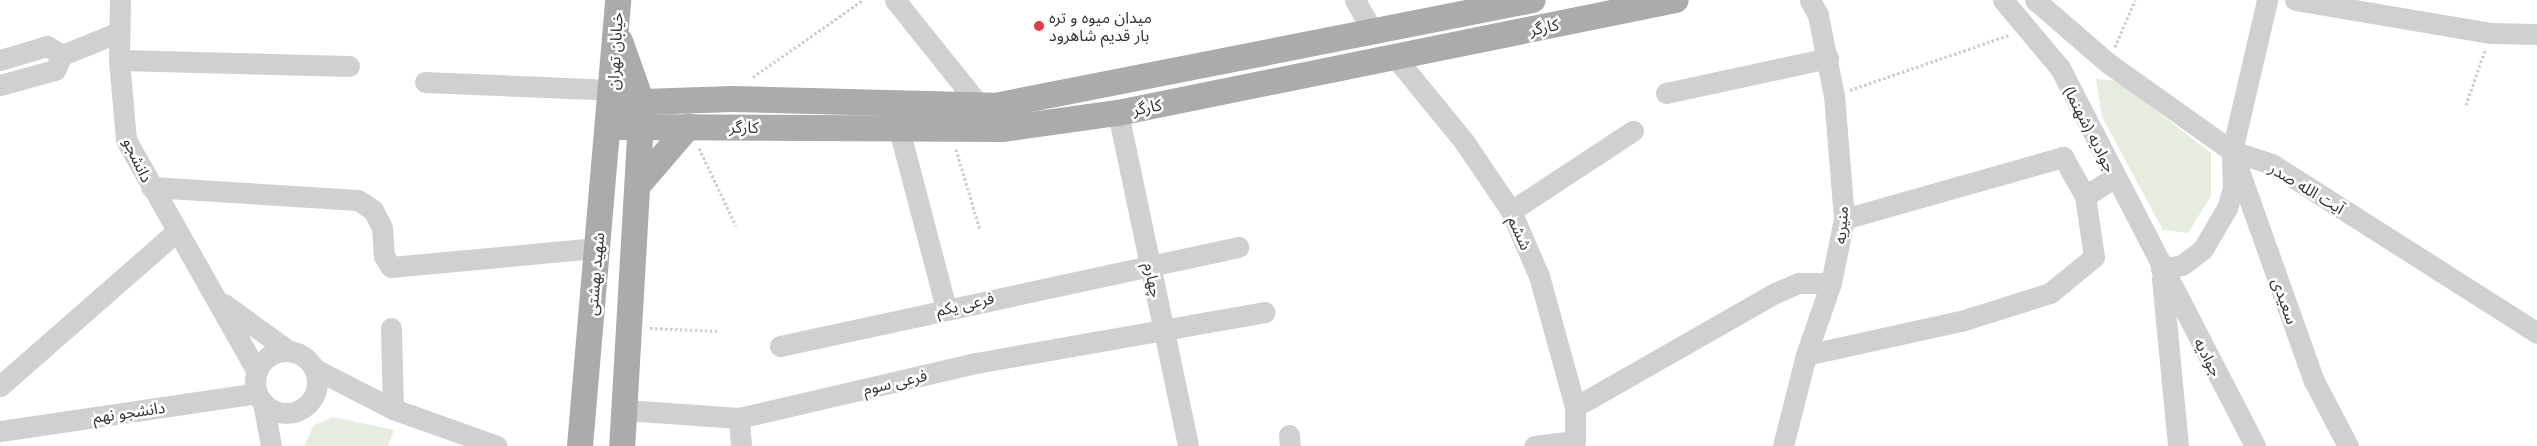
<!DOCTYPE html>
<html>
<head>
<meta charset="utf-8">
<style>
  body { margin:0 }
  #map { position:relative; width:2537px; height:446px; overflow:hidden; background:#fff; font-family:"PT Sans","Noto Sans Arabic",sans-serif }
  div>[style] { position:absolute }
  .green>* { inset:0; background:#e6ecdf }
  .path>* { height:3px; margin-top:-1.5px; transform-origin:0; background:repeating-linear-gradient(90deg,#cdcdcd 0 2.5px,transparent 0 5px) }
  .minor>* { height:21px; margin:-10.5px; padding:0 10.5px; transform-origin:10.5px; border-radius:10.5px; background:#d0d0d0 }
  .minor>.ring { margin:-10.5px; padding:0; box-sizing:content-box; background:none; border:21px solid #d0d0d0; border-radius:50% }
  .major>* { height:26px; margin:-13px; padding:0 13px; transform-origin:13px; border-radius:13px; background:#ababab }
  .dots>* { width:14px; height:14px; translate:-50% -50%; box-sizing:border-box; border:2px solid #fff; border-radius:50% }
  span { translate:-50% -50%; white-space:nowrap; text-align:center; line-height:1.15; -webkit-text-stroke:5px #fff; paint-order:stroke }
  .poi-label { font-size:16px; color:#333 }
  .left { translate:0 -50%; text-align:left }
  .street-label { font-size:16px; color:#333 }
</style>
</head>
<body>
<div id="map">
  <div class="green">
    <div style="clip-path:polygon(2096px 79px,2118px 81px,2211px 153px,2211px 196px,2188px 233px,2163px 230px,2102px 117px)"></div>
    <div style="clip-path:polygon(333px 417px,394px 430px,388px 446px,304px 446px,314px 425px)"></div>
  </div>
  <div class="path">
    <div style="left:2115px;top:47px;width:51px;rotate:-66.9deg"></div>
    <div style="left:753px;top:77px;width:134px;rotate:-35deg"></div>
    <div style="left:1850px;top:90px;width:168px;rotate:-19.1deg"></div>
    <div style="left:2466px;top:105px;width:58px;rotate:-70.9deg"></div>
    <div style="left:699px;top:148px;width:86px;rotate:64.6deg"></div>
    <div style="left:956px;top:149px;width:84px;rotate:73.5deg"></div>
    <div style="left:650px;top:328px;width:67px;rotate:2.6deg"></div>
  </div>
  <div class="minor">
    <div style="left:120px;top:0;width:60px;rotate:91deg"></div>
    <div style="left:119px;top:60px;width:80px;rotate:85deg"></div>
    <div style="left:126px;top:140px;width:266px;rotate:60.5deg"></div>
    <div style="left:895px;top:0;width:136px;rotate:51.3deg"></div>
    <div style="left:1355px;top:0;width:37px;rotate:61deg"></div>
    <div style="left:2003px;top:0;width:89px;rotate:50deg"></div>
    <div style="left:2060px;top:68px;width:425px;rotate:62.7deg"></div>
    <div style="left:2035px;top:0;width:96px;rotate:40.8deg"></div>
    <div style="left:2108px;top:63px;width:152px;rotate:35.4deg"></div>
    <div style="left:2232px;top:151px;width:42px;rotate:18deg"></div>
    <div style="left:2272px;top:164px;width:314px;rotate:32.5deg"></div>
    <div style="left:2295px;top:0;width:199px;rotate:9.6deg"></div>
    <div style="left:2491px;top:33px;width:46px;rotate:1.2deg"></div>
    <div style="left:1395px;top:57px;width:107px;rotate:50.7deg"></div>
    <div style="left:1463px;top:140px;width:86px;rotate:55.9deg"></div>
    <div style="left:1511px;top:211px;width:71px;rotate:66.7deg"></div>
    <div style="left:1539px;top:276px;width:136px;rotate:74.6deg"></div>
    <div style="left:1575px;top:407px;width:34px;rotate:90deg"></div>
    <div style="left:1575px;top:441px;width:41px;rotate:173deg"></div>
    <div style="left:0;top:60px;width:49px;rotate:-16.6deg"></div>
    <div style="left:47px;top:46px;width:17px;rotate:31deg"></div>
    <div style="left:119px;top:60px;width:230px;rotate:1.5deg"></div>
    <div style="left:425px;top:82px;width:188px;rotate:2.4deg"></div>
    <div style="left:0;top:85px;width:57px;rotate:-15.3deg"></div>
    <div style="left:55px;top:70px;width:17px;rotate:-65deg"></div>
    <div style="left:62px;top:55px;width:61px;rotate:-22deg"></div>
    <div style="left:1666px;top:93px;width:166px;rotate:-12.2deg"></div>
    <div style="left:1118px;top:113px;width:340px;rotate:78.1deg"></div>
    <div style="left:899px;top:129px;width:185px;rotate:75.3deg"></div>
    <div style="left:2232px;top:151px;width:244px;rotate:70.4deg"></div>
    <div style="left:2314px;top:381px;width:73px;rotate:62.4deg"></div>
    <div style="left:151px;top:187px;width:207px;rotate:3.6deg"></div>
    <div style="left:358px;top:200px;width:18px;rotate:34deg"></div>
    <div style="left:373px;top:210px;width:20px;rotate:63deg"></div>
    <div style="left:382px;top:228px;width:28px;rotate:86deg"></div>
    <div style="left:384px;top:256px;width:13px;rotate:58deg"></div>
    <div style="left:391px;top:267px;width:207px;rotate:-5.3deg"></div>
    <div style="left:1511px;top:211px;width:146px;rotate:-33.3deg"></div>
    <div style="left:1844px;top:219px;width:228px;rotate:-15.8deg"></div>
    <div style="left:2063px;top:157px;width:45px;rotate:60.6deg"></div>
    <div style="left:2161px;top:269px;width:21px;rotate:-11deg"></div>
    <div style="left:2182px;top:265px;width:26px;rotate:-37deg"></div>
    <div style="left:2203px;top:249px;width:48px;rotate:-59.7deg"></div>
    <div style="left:2227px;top:208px;width:21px;rotate:-73deg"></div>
    <div style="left:2233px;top:188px;width:37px;rotate:-92deg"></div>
    <div style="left:2232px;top:151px;width:155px;rotate:-76.9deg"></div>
    <div style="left:2162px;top:279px;width:168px;rotate:84.5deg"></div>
    <div style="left:224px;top:304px;width:80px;rotate:35.9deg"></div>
    <div style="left:391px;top:328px;width:81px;rotate:88.6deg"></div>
    <div style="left:780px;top:346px;width:469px;rotate:-12.2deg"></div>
    <div class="ring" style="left:255px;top:351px;width:41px;height:41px"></div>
    <div style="left:1806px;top:355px;width:159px;rotate:-12.4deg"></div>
    <div style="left:1961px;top:321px;width:93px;rotate:-17.5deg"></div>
    <div style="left:2050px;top:293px;width:57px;rotate:-39.3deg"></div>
    <div style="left:2094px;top:257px;width:62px;rotate:-98.4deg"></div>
    <div style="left:2085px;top:196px;width:36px;rotate:-32deg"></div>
    <div style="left:315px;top:369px;width:88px;rotate:27.1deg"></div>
    <div style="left:393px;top:409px;width:110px;rotate:19.6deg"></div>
    <div style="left:0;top:386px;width:234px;rotate:-41.2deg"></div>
    <div style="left:263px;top:402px;width:45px;rotate:79.7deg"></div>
    <div style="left:1575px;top:407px;width:230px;rotate:-29.7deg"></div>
    <div style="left:1775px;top:293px;width:26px;rotate:-23deg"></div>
    <div style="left:1799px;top:283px;width:32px"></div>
    <div style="left:625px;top:410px;width:114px;rotate:4deg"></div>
    <div style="left:739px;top:418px;width:243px;rotate:-13.1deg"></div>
    <div style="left:976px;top:363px;width:293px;rotate:-10deg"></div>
    <div style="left:739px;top:418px;width:28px;rotate:86deg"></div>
    <div style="left:0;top:431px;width:260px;rotate:-8.4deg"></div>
    <div style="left:1289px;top:435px;width:11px;rotate:85deg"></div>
    <div style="left:1783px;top:446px;width:94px;rotate:-75.8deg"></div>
    <div style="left:1806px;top:355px;width:76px;rotate:-70.9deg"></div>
    <div style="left:1831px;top:283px;width:65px;rotate:-78.5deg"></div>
    <div style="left:1844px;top:219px;width:123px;rotate:-94.6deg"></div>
    <div style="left:1834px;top:96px;width:83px;rotate:-101.2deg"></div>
    <div style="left:1818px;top:15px;width:17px;rotate:-118deg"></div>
  </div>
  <div class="major">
    <div style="left:620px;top:41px;width:66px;rotate:70.5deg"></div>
    <div style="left:642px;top:103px;width:344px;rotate:93.3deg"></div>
    <div style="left:612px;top:103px;width:121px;rotate:-1.9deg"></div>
    <div style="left:733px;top:99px;width:262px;rotate:1.5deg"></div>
    <div style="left:995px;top:106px;width:548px;rotate:-11.15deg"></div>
    <div style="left:610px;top:127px;width:392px;rotate:0.3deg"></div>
    <div style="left:1002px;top:129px;width:117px;rotate:-7.9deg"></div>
    <div style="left:1118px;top:113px;width:569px;rotate:-11.45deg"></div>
    <div style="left:640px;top:183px;width:75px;rotate:-49.3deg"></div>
    <div style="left:580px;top:446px;width:448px;rotate:-85.1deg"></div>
  </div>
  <div class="dots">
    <div style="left:1039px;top:26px;background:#e63946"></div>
  </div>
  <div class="poi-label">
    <span class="left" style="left:1049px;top:26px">میدان میوه و تره<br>بار قدیم شاهرود</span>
  </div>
  <div class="street-label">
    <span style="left:1544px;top:27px;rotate:-12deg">کارگر</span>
    <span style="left:615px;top:51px;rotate:-87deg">خیابان تهران</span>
    <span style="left:1147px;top:107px;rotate:-11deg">کارگر</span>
    <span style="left:744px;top:127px;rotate:1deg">کارگر</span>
    <span style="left:2090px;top:129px;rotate:63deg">جوادیه (شهنما)</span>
    <span style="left:138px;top:160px;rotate:65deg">دانشجو</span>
    <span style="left:2307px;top:188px;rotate:31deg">آیت الله صدر</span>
    <span style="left:1841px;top:225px;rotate:-86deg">منیریه</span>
    <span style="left:1520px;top:233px;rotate:66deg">ششم</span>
    <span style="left:595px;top:274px;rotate:-85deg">شهید بهشتی</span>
    <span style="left:1153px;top:280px;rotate:78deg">چهارم</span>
    <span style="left:2285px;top:301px;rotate:71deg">سعیدی</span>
    <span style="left:965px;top:304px;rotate:-13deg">فرعی یکم</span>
    <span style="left:2208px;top:357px;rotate:62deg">جوادیه</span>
    <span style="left:895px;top:382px;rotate:-13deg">فرعی سوم</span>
    <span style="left:129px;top:412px;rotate:-8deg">دانشجو نهم</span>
  </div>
</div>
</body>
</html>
